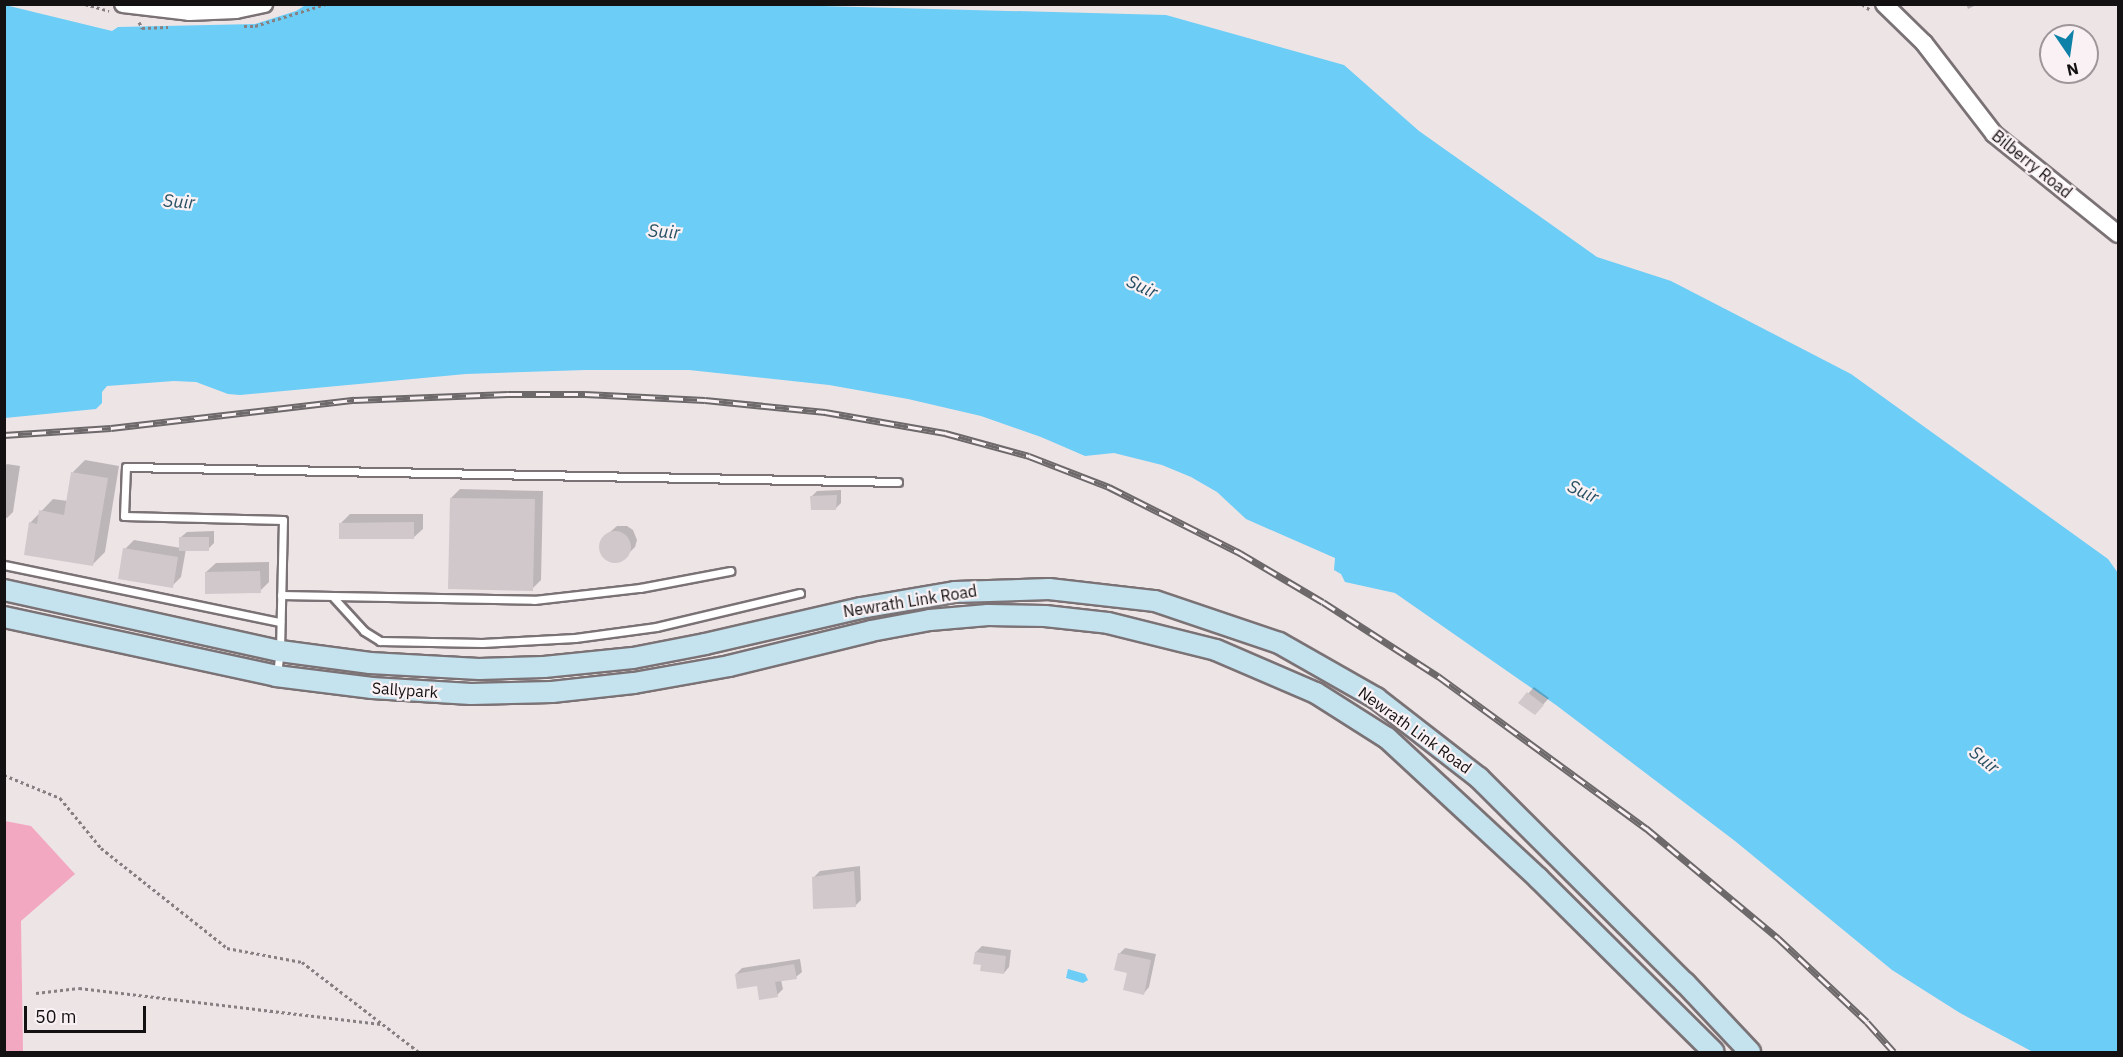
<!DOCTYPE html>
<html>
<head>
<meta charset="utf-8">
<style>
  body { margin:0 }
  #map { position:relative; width:2123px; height:1057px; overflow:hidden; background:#ede4e6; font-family:"IBM Plex Sans",sans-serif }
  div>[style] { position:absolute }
  .green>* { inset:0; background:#f3a8c2 }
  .water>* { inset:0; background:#6ccdf7 }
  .shadow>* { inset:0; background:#0003 }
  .building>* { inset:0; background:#d1c8cb }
  .round { border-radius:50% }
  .path>* { height:3px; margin-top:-1.5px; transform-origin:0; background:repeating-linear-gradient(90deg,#868082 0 3px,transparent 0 6px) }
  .roads { filter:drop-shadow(2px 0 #7a7275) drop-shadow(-2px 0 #7a7275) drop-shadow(0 2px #7a7275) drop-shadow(0 -2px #7a7275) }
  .service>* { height:7px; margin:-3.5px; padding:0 3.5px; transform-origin:3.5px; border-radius:3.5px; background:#fff }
  .tertiary>* { height:16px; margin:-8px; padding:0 8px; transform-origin:8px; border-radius:8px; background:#fff }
  .secondary>* { height:20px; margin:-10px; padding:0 10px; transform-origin:10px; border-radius:10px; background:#c4e3ef }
  .rail>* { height:7px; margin-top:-3.5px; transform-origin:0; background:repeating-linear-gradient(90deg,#faf1f4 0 14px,#6d6869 0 28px); box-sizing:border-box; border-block:2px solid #6d6869 }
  span { translate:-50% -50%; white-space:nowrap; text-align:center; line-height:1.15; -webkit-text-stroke:4.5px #faf1f4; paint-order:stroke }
  .street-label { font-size:16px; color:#141112 }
  .water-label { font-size:18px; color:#265062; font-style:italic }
  .frame { position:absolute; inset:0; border:6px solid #141112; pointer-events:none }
  .north { position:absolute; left:2039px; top:24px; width:60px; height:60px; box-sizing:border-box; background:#faf1f4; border:2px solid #9e979a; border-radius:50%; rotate:167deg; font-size:16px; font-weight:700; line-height:24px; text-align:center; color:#141112 }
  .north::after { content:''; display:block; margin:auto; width:21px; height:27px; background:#0d81a8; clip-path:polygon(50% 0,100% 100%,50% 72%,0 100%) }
  .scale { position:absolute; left:24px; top:1006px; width:122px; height:27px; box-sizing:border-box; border:3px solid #141112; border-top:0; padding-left:8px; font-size:18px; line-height:21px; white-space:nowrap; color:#141112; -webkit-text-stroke:4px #faf1f4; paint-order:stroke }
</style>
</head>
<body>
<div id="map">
  <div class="green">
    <div style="clip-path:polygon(5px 821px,31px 826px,75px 874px,21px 921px,23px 1052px,5px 1052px)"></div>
  </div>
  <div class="water">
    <div style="clip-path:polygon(307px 4px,783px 5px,1166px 15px,1344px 65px,1419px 131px,1597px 257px,1671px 281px,1851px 374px,2108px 559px,2118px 573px,2118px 1052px,2033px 1052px,1960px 1013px,1892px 970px,1735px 841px,1556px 705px,1395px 593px,1345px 582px,1341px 574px,1334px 570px,1335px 558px,1246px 519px,1217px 492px,1191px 477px,1162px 465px,1114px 453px,1085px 456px,1041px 437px,981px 416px,908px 399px,829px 385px,689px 370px,585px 370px,466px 374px,240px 395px,228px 394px,196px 382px,174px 381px,107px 386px,102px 392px,102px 403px,96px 409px,5px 418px,5px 5px,112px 31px,118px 27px,255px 24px,296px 11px)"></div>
    <div style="clip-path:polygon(1068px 969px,1085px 974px,1088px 980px,1083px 983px,1066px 978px)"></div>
  </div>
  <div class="shadow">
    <div style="clip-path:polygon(1966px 4px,1978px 4px,1968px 9px)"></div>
    <div style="clip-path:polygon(85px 460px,119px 466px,105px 552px,93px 564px,30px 523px,53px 499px,68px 501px,73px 472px)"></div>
    <div style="clip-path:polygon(7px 464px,20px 466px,13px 512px,7px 518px,4px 517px,4px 467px)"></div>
    <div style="clip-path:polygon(460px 489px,543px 491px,541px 580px,532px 589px,451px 498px)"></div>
    <div style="clip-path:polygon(841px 490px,841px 503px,836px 508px,812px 496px,817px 491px)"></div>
    <div style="clip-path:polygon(350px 514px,423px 514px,423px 529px,413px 538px,341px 523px)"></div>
    <div style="clip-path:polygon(617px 526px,627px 526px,633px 530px,637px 540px,635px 547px,623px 559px,615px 562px,603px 555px,601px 546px,603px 538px)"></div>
    <div style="clip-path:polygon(214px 531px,214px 543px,208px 549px,186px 549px,181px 577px,172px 586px,125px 549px,134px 540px,181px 548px,181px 537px,187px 532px)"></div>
    <div style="clip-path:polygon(269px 562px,269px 582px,260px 591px,206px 572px,216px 563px)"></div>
    <div style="clip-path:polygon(1534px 687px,1549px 698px,1540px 708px,1520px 703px)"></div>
    <div style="clip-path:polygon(860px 866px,861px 900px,855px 906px,814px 877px,820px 871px)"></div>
    <div style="clip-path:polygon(982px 946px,1011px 950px,1009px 967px,1004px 973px,982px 964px,976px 952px)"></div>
    <div style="clip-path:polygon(1125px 948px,1156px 954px,1149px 987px,1144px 993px,1119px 954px)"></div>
    <div style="clip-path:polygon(800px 959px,802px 972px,796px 977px,781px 980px,783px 989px,777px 995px,736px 974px,742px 968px)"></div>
  </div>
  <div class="building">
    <div style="clip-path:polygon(71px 472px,108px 478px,93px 566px,24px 555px,29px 522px,37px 524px,39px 510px,64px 515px)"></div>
    <div style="clip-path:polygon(837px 495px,836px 510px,811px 510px,810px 496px)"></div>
    <div style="clip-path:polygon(450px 498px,535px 499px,533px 591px,448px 589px)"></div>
    <div style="clip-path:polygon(414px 522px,414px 539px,339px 539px,339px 523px)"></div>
    <div class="round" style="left:599px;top:531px;width:32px;height:32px"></div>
    <div style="clip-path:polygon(179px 537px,209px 537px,209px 551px,179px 551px)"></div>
    <div style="clip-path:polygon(123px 548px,178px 557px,173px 588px,118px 579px)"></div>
    <div style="clip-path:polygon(260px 571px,261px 593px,205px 594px,205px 572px)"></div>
    <div style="clip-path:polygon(1527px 692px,1544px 705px,1535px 715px,1518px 703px)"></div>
    <div style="clip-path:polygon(854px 871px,856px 907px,813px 909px,812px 877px)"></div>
    <div style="clip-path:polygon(975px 952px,1006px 956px,1004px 974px,980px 971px,981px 965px,973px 964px)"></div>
    <div style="clip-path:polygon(1118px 953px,1151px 960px,1144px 995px,1123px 990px,1127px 973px,1114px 970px)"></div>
    <div style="clip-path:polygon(794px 964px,797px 979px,775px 982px,778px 997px,759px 1000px,757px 986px,737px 989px,735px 974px)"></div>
  </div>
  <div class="path">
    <div style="left:85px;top:4px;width:25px;rotate:16deg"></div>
    <div style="left:1862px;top:4px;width:9px;rotate:36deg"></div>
    <div style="left:139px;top:22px;width:7px;rotate:63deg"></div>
    <div style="left:142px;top:28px;width:26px;rotate:-2deg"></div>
    <div style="left:244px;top:26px;width:11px"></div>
    <div style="left:255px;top:26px;width:74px;rotate:-17.2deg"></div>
    <div style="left:4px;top:775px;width:61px;rotate:22.3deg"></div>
    <div style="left:60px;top:798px;width:65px;rotate:50.6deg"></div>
    <div style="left:101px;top:848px;width:161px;rotate:38.4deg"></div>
    <div style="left:227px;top:948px;width:76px;rotate:10.6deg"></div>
    <div style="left:302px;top:962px;width:148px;rotate:37.6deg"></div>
    <div style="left:36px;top:993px;width:43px;rotate:-6.6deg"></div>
    <div style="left:79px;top:988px;width:304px;rotate:6.8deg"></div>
  </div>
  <div class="roads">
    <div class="service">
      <div style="left:4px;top:565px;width:282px;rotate:11.7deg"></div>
      <div style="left:281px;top:595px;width:253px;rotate:1.1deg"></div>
      <div style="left:534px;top:600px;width:107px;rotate:-6.5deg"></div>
      <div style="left:640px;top:588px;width:92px;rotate:-10.7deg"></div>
      <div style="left:333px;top:597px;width:46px;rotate:47.6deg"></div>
      <div style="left:364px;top:631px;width:19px;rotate:32deg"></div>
      <div style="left:380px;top:641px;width:102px;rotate:1.1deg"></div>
      <div style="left:482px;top:643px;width:93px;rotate:-3.1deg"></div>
      <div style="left:575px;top:638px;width:82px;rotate:-7.7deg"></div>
      <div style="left:656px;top:627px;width:148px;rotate:-13.3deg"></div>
      <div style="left:277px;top:674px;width:23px;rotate:-83deg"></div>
      <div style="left:280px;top:651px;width:131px;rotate:-88.7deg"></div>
      <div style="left:283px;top:520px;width:159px;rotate:-178.6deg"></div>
      <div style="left:124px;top:516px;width:49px;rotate:-87.7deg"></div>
      <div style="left:126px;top:467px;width:772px;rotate:1.11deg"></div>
    </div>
    <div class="tertiary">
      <div style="left:123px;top:4px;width:66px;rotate:6.9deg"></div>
      <div style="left:189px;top:12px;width:47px;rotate:-2.4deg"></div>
      <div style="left:236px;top:10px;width:29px;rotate:-12deg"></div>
      <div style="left:1884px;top:4px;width:56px;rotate:44.3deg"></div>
      <div style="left:1924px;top:43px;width:115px;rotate:52.4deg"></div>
      <div style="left:1994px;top:134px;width:159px;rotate:38.9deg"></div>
    </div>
    <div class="secondary">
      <div style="left:4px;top:590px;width:283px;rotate:12.5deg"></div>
      <div style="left:280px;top:651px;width:91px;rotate:7.6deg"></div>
      <div style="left:370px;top:663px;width:109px;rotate:3.2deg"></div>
      <div style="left:479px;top:669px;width:65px;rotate:-1.8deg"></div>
      <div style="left:544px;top:667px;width:89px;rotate:-5.8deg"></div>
      <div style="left:633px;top:658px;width:73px;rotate:-11deg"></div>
      <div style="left:705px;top:644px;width:160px;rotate:-13deg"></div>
      <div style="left:861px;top:608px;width:95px;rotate:-9.7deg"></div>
      <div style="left:955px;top:592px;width:94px;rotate:-1.8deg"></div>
      <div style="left:1049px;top:589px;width:107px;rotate:6.5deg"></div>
      <div style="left:1155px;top:601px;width:131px;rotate:18.7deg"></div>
      <div style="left:1279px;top:643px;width:112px;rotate:29.6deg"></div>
      <div style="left:1376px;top:698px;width:130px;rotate:37.8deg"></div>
      <div style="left:1479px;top:778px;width:291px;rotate:44.9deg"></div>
      <div style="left:1685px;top:983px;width:95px;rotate:46.7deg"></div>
      <div style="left:4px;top:617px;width:278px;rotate:12.2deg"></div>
      <div style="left:276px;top:676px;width:97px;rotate:7.1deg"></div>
      <div style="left:372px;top:688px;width:99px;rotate:3.5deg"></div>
      <div style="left:471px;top:694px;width:81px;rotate:-1.4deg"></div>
      <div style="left:552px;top:692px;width:82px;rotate:-6.3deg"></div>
      <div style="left:634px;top:683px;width:97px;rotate:-10.1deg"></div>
      <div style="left:729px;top:666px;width:146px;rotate:-13.8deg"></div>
      <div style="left:871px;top:631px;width:60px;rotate:-10.6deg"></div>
      <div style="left:930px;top:620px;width:58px;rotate:-4.9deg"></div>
      <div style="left:988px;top:615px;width:57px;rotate:1deg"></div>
      <div style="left:1045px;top:616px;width:63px;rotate:6.3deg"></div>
      <div style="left:1108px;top:623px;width:111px;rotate:14deg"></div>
      <div style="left:1216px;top:650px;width:109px;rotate:23.3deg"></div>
      <div style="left:1316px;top:693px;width:84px;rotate:32.4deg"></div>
      <div style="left:1387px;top:738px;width:206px;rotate:42.8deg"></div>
      <div style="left:1538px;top:878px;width:247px;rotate:44.7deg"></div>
    </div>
  </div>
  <div class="rail">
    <div style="left:4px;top:435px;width:107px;rotate:-3.7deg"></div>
    <div style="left:111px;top:428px;width:245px;rotate:-6.6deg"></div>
    <div style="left:354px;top:400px;width:154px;rotate:-2.2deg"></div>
    <div style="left:508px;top:394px;width:77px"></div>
    <div style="left:585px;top:394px;width:120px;rotate:2.9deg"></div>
    <div style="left:705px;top:400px;width:121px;rotate:5.7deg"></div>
    <div style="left:825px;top:412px;width:122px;rotate:9.9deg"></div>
    <div style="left:945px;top:433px;width:87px;rotate:15.3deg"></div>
    <div style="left:1029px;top:456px;width:86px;rotate:21.2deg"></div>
    <div style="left:1109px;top:487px;width:147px;rotate:26.7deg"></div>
    <div style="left:1240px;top:553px;width:96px;rotate:30.6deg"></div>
    <div style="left:1323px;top:602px;width:137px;rotate:32.8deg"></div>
    <div style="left:1438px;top:676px;width:258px;rotate:36.2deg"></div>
    <div style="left:1646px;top:828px;width:172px;rotate:39.8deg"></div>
    <div style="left:1778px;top:938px;width:122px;rotate:43.3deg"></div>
    <div style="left:1867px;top:1022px;width:40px;rotate:48deg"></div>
  </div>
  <div class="street-label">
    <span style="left:2032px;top:164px;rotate:39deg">Bilberry Road</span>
    <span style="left:910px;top:601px;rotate:-9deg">Newrath Link Road</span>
    <span style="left:405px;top:690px;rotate:4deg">Sallypark</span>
    <span style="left:1415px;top:730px;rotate:36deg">Newrath Link Road</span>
  </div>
  <div class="water-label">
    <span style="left:179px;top:202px;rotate:4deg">Suir</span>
    <span style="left:664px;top:232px;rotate:4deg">Suir</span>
    <span style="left:1142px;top:287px;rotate:25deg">Suir</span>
    <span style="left:1583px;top:492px;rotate:25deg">Suir</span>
    <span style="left:1984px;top:760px;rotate:39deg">Suir</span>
  </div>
  <div class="frame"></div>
  <div class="north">N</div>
  <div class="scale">50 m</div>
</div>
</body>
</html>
